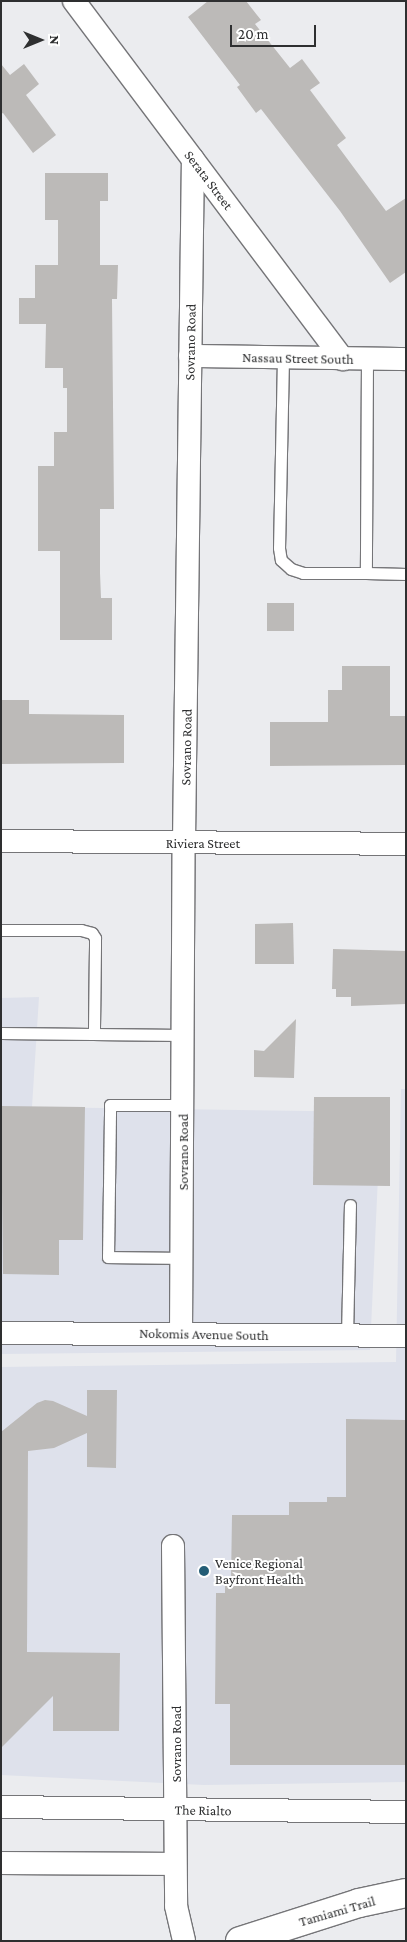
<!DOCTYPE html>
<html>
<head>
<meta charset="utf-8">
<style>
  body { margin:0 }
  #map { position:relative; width:407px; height:1942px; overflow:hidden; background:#ebecef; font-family:"Crimson Pro",serif }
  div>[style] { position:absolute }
  .built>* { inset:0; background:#dee1eb }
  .building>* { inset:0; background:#bcbab8 }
  .roads { filter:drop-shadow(1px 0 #757578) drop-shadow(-1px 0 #757578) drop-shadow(0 1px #757578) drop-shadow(0 -1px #757578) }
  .service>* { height:11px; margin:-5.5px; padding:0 5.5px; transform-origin:5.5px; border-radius:5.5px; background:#fff }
  .minor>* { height:22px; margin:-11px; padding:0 11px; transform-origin:11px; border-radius:11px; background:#fff }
  .primary>* { height:28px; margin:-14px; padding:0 14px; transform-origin:14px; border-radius:14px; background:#fff }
  .dots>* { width:14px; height:14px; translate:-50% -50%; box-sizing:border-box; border:2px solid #fff; border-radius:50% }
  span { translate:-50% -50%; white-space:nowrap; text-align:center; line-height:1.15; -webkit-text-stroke:4px #fff; paint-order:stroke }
  .street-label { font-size:14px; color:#2e2f30 }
  .poi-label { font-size:14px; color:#2e2f30 }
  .left { translate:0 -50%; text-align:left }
  .frame { position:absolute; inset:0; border:2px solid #2e2f30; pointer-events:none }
  .north { position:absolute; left:15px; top:15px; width:50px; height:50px; -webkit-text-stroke:4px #fff; paint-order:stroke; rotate:90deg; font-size:14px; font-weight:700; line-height:20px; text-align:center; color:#2e2f30 }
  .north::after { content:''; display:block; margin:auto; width:18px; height:22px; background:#2e2f30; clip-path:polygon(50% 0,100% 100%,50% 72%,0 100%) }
  .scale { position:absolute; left:230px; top:25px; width:86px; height:22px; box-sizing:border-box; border:2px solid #2e2f30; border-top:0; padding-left:6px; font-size:15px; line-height:18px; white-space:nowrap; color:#2e2f30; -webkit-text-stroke:4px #fff; paint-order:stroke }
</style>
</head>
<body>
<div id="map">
  <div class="built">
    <div style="clip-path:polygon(39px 997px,32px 1107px,381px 1112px,370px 1350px,1px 1354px,1px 998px)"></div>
    <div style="clip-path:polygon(401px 1089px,406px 1089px,406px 1782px,204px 1785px,1px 1775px,1px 1367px,396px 1362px)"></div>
  </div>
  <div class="building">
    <div style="clip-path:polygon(208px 1px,246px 1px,261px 20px,255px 24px,290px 68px,302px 59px,320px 83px,310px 90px,346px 138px,337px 145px,386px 211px,406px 198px,406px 272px,390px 283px,340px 211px,261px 109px,256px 113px,237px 87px,240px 85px,188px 17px)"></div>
    <div style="clip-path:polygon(1px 64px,10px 75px,24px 64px,39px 84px,26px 95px,56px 135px,33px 153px,3px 113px,1px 114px)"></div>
    <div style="clip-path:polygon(45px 173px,108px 173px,108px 201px,100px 201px,100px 265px,118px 265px,117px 299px,112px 299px,114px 509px,100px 509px,100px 573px,101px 598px,112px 598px,112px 640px,60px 640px,60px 551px,38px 551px,38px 466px,54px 466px,54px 432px,67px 432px,67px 388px,63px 388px,63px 368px,45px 368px,46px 324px,19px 324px,19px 298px,35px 298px,35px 265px,58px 265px,58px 220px,45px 220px)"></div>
    <div style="clip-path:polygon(267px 603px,294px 603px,294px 631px,267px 631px)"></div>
    <div style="clip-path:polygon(342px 666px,390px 666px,390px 716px,406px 716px,406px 765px,270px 766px,270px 722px,328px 722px,328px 690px,342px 690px)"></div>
    <div style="clip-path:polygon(1px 700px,29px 700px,29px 714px,124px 715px,124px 763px,1px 764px)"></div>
    <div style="clip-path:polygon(293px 923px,294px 964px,255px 964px,255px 924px)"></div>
    <div style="clip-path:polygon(333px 949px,406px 951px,406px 1004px,351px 1006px,351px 997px,336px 997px,336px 989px,332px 989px)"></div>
    <div style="clip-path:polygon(296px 1019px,294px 1078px,254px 1077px,254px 1050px,264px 1051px)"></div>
    <div style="clip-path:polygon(314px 1097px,390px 1097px,390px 1186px,313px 1185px)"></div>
    <div style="clip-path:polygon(1px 1106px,85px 1107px,83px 1240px,59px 1240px,59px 1275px,3px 1274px)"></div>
    <div style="clip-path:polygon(87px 1390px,117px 1390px,116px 1468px,87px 1467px,87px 1433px,54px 1448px,28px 1451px,27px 1652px,120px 1653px,119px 1731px,53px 1731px,53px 1696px,1px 1748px,1px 1432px,37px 1403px,45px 1400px,53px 1401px,87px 1416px)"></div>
    <div style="clip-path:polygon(346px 1419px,406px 1420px,406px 1765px,230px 1765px,230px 1704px,215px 1704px,216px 1593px,225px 1593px,225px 1582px,231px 1582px,232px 1515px,289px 1515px,289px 1502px,327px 1502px,327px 1497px,346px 1497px)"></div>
  </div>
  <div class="roads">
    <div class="service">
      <div style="left:283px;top:358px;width:190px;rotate:91.2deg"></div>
      <div style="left:279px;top:548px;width:12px;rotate:81deg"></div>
      <div style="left:281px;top:560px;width:13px;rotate:42deg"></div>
      <div style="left:291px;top:569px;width:13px;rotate:18deg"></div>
      <div style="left:303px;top:573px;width:63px"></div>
      <div style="left:367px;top:359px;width:214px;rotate:90.3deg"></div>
      <div style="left:366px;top:573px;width:40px;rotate:1.4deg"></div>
      <div style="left:1px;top:930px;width:80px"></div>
      <div style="left:81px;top:930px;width:11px;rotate:15deg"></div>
      <div style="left:92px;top:933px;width:6px;rotate:59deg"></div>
      <div style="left:95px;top:938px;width:8px;rotate:90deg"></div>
      <div style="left:95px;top:946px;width:88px;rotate:90.7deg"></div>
      <div style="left:1px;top:1033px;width:182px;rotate:0.6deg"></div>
      <div style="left:182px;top:1258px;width:74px;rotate:-179.2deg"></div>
      <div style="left:108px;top:1257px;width:152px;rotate:-89.2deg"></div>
      <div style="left:110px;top:1105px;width:73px"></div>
      <div style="left:347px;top:1336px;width:131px;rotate:-88.7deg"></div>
    </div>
    <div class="minor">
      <div style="left:74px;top:1px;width:448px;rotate:53.1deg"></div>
      <div style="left:190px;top:356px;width:216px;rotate:0.8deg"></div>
      <div style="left:1px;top:841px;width:405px;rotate:0.4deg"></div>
      <div style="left:1px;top:1333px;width:405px;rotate:0.4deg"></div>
      <div style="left:181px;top:1334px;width:492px;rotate:-89.7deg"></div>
      <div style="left:184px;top:842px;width:683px;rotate:-89.25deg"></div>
      <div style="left:173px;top:1546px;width:360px;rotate:89.5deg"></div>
      <div style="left:176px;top:1906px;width:36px;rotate:77deg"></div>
      <div style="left:1px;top:1807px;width:405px;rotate:0.7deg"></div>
      <div style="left:1px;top:1863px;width:174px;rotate:0.3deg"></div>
    </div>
    <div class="primary">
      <div style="left:240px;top:1941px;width:125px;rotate:-17.7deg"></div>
      <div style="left:359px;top:1903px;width:48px;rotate:-12deg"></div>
    </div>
  </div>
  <div class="dots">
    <div style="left:204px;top:1571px;background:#245d76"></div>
  </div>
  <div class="street-label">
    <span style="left:209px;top:180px;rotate:53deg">Serata Street</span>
    <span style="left:190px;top:342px;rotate:-89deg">Sovrano Road</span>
    <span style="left:298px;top:358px;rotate:1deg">Nassau Street South</span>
    <span style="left:186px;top:747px;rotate:-89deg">Sovrano Road</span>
    <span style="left:203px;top:843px">Riviera Street</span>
    <span style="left:183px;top:1152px;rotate:-90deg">Sovrano Road</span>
    <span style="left:204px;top:1334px;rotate:1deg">Nokomis Avenue South</span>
    <span style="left:176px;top:1744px;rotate:-90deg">Sovrano Road</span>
    <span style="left:203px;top:1810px;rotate:1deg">The Rialto</span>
    <span style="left:337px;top:1911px;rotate:-16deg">Tamiami Trail</span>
  </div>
  <div class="poi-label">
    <span class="left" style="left:215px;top:1571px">Venice Regional<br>Bayfront Health</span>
  </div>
  <div class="frame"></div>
  <div class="north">N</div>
  <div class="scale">20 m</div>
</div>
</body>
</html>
